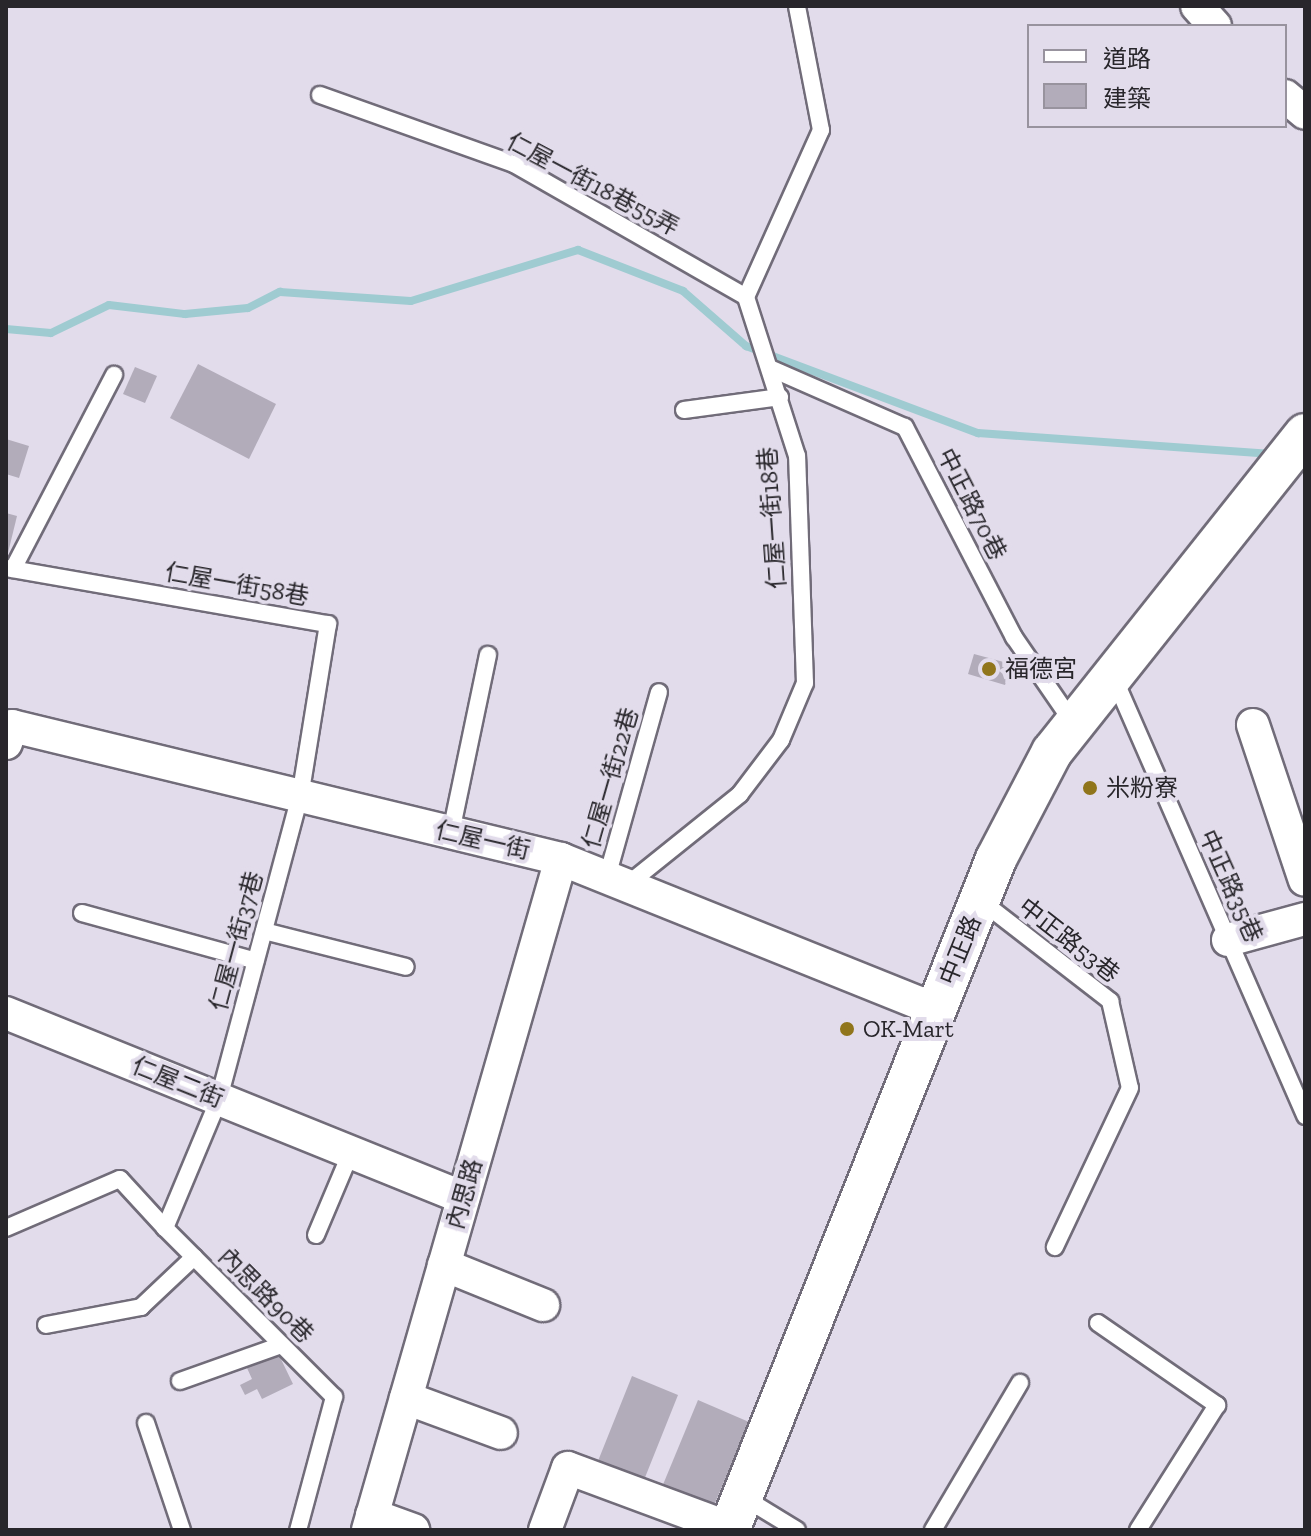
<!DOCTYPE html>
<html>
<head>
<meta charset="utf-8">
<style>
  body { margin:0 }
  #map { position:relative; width:1311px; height:1536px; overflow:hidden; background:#e2dceb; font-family:"Zilla Slab","Noto Sans TC",serif }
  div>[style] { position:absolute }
  .stream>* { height:8px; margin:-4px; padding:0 4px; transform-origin:4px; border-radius:4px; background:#9fcbd1 }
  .building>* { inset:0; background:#b2acba }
  .roads { filter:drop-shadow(2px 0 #716c79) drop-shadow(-2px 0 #716c79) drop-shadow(0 2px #716c79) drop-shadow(0 -2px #716c79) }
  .service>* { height:16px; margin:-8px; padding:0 8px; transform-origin:8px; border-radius:8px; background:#fff }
  .minor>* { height:32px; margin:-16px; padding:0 16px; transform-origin:16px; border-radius:16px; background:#fff }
  .tertiary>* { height:40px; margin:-20px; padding:0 20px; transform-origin:20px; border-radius:20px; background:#fff }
  .dots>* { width:22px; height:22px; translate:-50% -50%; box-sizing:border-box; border:4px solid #e2dceb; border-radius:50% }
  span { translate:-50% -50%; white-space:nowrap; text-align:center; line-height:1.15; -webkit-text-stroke:8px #e2dceb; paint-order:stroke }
  .street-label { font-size:24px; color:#28262b }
  .poi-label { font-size:24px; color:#28262b }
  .left { translate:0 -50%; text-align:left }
  .frame { position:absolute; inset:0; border:8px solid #28262b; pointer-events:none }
  .legend { position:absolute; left:1027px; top:24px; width:260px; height:104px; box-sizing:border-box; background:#e2dceb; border:2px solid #98939e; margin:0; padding:10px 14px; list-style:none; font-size:24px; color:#28262b }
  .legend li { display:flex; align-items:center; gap:16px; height:40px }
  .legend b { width:40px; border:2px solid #98939e }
</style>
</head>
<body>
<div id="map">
  <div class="stream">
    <div style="left:6px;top:329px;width:45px;rotate:5.1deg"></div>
    <div style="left:51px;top:333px;width:64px;rotate:-25.8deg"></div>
    <div style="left:109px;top:305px;width:77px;rotate:6.8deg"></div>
    <div style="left:185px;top:314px;width:63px;rotate:-5.4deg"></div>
    <div style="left:248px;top:308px;width:36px;rotate:-27deg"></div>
    <div style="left:280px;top:292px;width:131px;rotate:3.9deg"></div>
    <div style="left:411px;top:301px;width:175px;rotate:-17deg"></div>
    <div style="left:578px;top:250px;width:113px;rotate:21.3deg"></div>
    <div style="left:683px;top:291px;width:84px;rotate:41.1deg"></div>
    <div style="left:746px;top:346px;width:248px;rotate:20.6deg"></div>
    <div style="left:978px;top:433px;width:296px;rotate:4.1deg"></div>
  </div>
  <div class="building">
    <div style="clip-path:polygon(198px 364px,276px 404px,249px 459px,170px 418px)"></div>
    <div style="clip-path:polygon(135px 367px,157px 376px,145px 403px,123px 394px)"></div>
    <div style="clip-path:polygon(6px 439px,29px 446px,19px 478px,6px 474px)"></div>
    <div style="clip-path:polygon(6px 513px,17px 516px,7px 557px,6px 557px)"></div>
    <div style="clip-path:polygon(974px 654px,1011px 664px,1005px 685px,968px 674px)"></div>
    <div style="clip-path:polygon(278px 1353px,293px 1384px,262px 1399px,257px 1389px,245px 1395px,240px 1385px,252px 1379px,247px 1368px)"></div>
    <div style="clip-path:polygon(632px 1376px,678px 1395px,644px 1480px,598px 1461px)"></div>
    <div style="clip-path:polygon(698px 1400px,749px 1422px,713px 1508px,662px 1487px)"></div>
  </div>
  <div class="roads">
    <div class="service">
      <div style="left:320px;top:95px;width:206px;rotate:19.6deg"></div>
      <div style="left:514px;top:164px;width:267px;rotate:29.8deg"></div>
      <div style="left:772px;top:369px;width:145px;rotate:23.6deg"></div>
      <div style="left:905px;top:427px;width:237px;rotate:62.6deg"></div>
      <div style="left:1014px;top:637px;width:104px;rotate:55.5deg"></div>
      <div style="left:684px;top:410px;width:97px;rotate:-7.7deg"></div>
      <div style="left:6px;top:568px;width:327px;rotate:9.9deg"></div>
      <div style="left:328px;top:624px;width:174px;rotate:99.2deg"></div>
      <div style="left:300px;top:796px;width:314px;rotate:105deg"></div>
      <div style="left:219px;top:1099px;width:140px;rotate:112.7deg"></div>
      <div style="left:165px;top:1228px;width:239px;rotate:45deg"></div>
      <div style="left:334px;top:1397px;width:138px;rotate:105.1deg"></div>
      <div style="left:13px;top:569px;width:219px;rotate:-62.5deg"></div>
      <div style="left:1114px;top:678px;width:478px;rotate:66.4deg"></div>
      <div style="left:451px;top:832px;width:181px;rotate:-78.2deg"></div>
      <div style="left:607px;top:877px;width:192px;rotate:-74.3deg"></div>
      <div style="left:627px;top:885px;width:145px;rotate:-38.8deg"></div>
      <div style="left:740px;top:794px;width:68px;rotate:-52.8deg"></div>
      <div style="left:781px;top:740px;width:62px;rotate:-67.2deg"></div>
      <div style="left:805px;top:683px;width:227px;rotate:-92deg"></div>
      <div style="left:797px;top:456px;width:167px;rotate:-107.8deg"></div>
      <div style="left:746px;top:297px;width:183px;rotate:-65.8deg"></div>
      <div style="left:821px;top:130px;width:126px;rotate:-101deg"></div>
      <div style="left:980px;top:900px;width:165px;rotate:37.8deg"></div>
      <div style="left:1110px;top:1001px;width:89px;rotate:77.1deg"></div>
      <div style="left:1130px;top:1088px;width:176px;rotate:115.3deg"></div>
      <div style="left:82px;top:913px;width:180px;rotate:15.4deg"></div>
      <div style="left:264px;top:931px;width:146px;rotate:14.2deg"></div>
      <div style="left:6px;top:1228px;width:124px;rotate:-23.3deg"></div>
      <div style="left:120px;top:1179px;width:67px;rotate:47.4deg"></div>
      <div style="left:316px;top:1235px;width:90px;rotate:-67.1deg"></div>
      <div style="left:1098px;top:1323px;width:145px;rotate:34.6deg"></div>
      <div style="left:1217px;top:1405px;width:148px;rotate:122.3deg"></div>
      <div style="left:46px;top:1325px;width:97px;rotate:-10.7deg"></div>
      <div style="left:141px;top:1307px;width:73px;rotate:-43.3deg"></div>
      <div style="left:180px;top:1381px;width:107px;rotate:-19.6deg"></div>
      <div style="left:146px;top:1423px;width:113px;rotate:71.4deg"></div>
      <div style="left:743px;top:1497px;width:63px;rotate:31.4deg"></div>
      <div style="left:933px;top:1530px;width:171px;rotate:-59.4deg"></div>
    </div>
    <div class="minor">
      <div style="left:1197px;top:6px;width:27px;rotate:48deg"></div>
      <div style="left:1285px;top:96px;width:26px;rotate:40deg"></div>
      <div style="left:1253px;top:725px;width:163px;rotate:71.5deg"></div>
      <div style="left:6px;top:743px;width:18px;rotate:-71deg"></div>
      <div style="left:12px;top:726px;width:565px;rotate:13.62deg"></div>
      <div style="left:561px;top:859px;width:404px;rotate:21.9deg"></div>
      <div style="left:1228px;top:940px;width:80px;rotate:-15.3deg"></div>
      <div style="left:6px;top:1013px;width:493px;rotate:22deg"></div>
      <div style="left:444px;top:1265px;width:107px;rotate:22deg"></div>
      <div style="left:406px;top:1398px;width:101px;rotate:20.2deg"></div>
      <div style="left:372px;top:1515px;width:44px;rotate:20.1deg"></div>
      <div style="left:368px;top:1530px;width:698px;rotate:-73.95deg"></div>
      <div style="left:545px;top:1530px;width:66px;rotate:-69.6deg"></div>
      <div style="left:568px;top:1468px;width:172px;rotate:20.4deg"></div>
    </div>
    <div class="tertiary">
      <div style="left:729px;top:1530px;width:722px;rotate:-68.3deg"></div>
      <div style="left:996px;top:859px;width:121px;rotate:-62.4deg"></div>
      <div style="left:1052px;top:752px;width:406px;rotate:-51.5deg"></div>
    </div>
  </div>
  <div class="dots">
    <div style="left:989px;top:669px;background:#90751b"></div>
    <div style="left:1090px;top:788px;background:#90751b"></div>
    <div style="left:847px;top:1029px;background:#90751b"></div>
  </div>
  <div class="street-label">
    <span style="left:593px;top:184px;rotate:28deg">仁屋一街18巷55弄</span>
    <span style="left:972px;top:504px;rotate:63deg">中正路70巷</span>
    <span style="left:772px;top:518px;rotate:-94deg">仁屋一街18巷</span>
    <span style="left:237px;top:584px;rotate:10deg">仁屋一街58巷</span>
    <span style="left:610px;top:778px;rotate:-74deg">仁屋一街22巷</span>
    <span style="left:483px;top:840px;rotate:13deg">仁屋一街</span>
    <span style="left:1231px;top:886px;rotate:66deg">中正路35巷</span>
    <span style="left:1069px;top:940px;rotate:38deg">中正路53巷</span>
    <span style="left:236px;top:941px;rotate:-75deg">仁屋一街37巷</span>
    <span style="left:960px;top:950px;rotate:-68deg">中正路</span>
    <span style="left:178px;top:1082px;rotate:22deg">仁屋二街</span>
    <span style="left:464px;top:1194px;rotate:-74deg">內思路</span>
    <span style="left:266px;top:1295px;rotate:45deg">內思路90巷</span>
  </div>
  <div class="poi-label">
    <span class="left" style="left:1005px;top:669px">福德宮</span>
    <span class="left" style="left:1106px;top:788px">米粉寮</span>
    <span class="left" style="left:863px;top:1029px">OK-Mart</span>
  </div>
  <div class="frame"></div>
  <ul class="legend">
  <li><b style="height:10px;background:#fff"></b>道路</li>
  <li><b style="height:22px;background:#b2acba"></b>建築</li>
  </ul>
</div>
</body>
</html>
